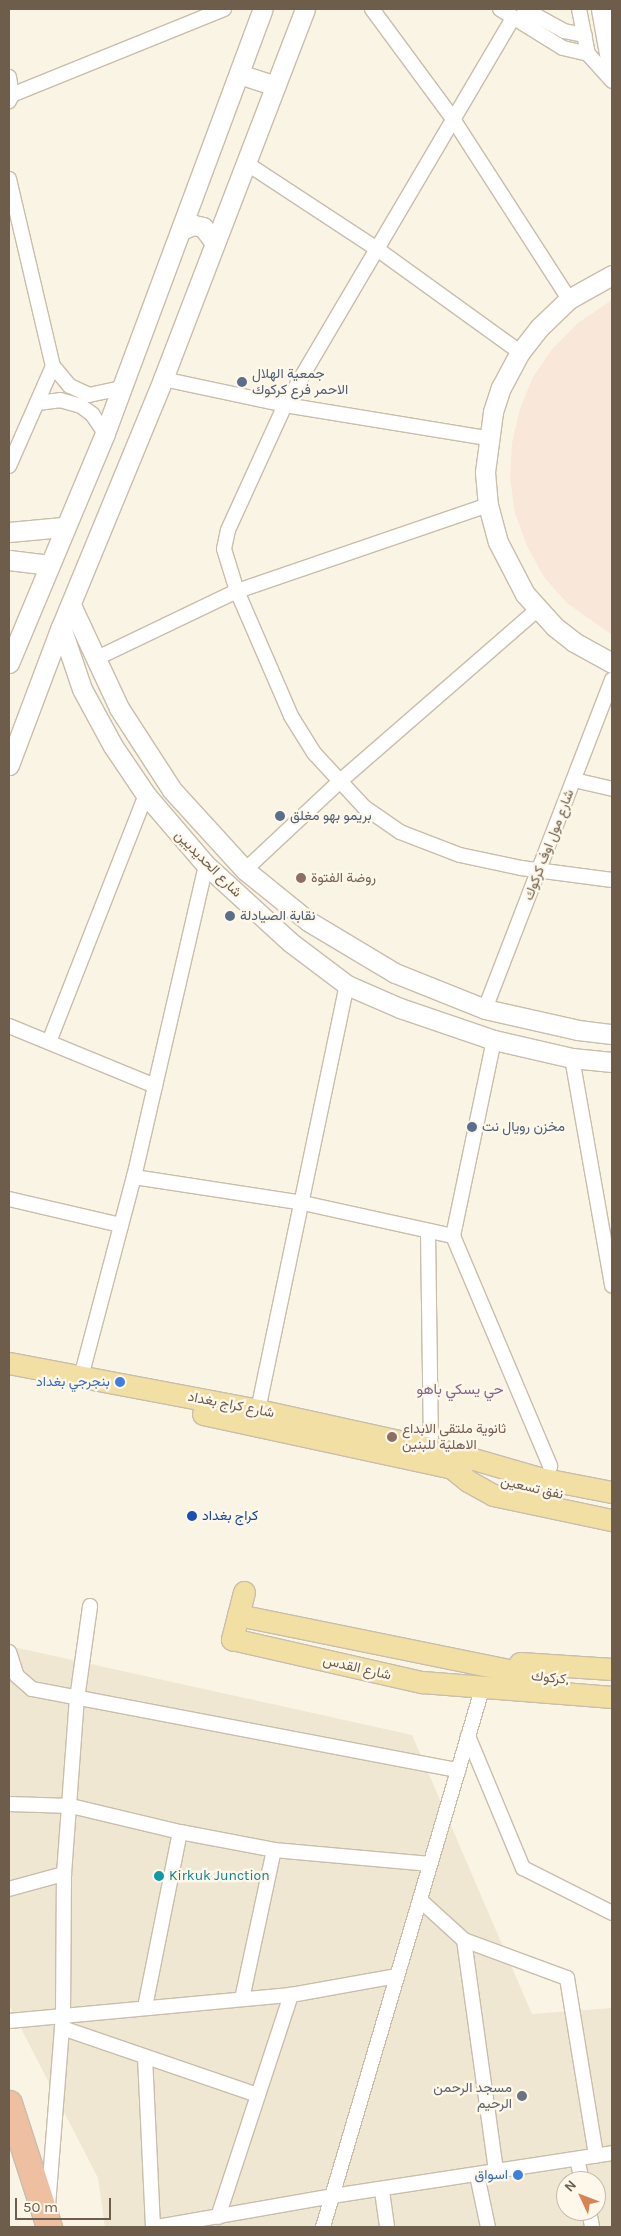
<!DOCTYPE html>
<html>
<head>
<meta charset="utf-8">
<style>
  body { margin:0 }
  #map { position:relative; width:621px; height:2236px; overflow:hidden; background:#faf4e4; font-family:Karla,Vazirmatn,sans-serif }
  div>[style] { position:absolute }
  .residential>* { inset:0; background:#f0e7d3 }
  .commercial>* { inset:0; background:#f9e7d9 }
  .roads { filter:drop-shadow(1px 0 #c9bdac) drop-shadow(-1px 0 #c9bdac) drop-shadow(0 1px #c9bdac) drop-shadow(0 -1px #c9bdac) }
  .street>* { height:14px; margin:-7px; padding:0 7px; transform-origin:7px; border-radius:7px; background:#fff }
  .secondary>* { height:19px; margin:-9.5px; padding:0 9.5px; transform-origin:9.5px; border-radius:9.5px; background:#fff }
  .primary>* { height:21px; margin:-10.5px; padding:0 10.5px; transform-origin:10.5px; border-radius:10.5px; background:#f2dfa3 }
  .highway>* { height:25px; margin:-12.5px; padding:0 12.5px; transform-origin:12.5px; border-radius:12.5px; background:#eebfa1 }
  .dots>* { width:14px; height:14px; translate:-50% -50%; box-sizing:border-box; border:2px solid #fdf8ea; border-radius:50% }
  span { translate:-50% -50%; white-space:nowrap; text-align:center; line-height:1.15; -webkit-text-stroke:4.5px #fdf8ea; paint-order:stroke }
  .service-label { font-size:14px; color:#4e5e75 }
  .left { translate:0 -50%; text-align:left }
  .street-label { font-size:14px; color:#6f5d4c }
  .education-label { font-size:14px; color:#785e54 }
  .shop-label { font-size:14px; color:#366cbe }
  .right { translate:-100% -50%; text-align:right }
  .transit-label { font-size:14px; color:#164399 }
  .culture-label { font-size:14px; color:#0d838f }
  .worship-label { font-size:14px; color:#5b616d }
  .neighbourhood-label { font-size:15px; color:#84658c }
  .frame { position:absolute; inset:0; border:10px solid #6f5d4c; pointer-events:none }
  .north { position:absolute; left:556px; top:2171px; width:50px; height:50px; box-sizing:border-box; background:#fdf8ea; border:1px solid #c4baab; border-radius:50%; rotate:313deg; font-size:14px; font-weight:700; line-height:20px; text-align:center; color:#6f5d4c }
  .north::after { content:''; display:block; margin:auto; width:18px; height:22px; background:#d78355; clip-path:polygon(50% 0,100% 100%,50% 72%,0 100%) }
  .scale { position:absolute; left:15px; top:2198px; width:96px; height:22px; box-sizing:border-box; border:2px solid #6f5d4c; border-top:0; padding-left:6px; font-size:15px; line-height:18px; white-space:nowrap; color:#6f5d4c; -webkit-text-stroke:4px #fdf8ea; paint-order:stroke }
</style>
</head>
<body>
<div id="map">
  <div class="residential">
    <div style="clip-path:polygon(evenodd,9px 1646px,412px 1735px,532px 2014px,612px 2008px,612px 2227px,105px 2227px,98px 2178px,9px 2005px,9px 1646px,566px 2181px,596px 2181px,596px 2211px,566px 2211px,566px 2181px)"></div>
  </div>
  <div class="commercial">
    <div style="clip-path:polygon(612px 300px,612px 635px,567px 603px,544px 577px,527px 546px,515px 513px,510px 478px,512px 443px,520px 409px,533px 377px,553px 348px,578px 323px)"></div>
  </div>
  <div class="roads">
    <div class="street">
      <div style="left:372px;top:9px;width:137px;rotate:53.6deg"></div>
      <div style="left:453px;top:119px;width:214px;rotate:57.2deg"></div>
      <div style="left:500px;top:9px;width:74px;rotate:31.8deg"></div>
      <div style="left:563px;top:48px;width:26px;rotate:13deg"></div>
      <div style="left:524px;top:9px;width:46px;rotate:28.8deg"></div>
      <div style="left:564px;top:31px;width:21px;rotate:11deg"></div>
      <div style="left:579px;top:9px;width:46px;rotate:78.7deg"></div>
      <div style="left:588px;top:54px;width:36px;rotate:48deg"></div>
      <div style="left:513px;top:18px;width:449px;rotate:120.5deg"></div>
      <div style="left:285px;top:405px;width:137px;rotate:114.5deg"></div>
      <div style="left:228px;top:530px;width:19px;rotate:102deg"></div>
      <div style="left:224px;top:549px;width:44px;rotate:72.8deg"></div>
      <div style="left:237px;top:591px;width:136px;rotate:66.6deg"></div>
      <div style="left:291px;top:716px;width:44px;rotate:58.1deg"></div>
      <div style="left:314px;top:753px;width:74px;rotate:47.2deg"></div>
      <div style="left:364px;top:807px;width:44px;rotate:34.8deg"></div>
      <div style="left:400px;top:832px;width:64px;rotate:21deg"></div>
      <div style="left:460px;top:855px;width:62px;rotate:12deg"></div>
      <div style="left:521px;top:868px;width:92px;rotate:7.5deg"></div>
      <div style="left:9px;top:77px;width:18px;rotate:81deg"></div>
      <div style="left:12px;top:95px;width:7px;rotate:117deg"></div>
      <div style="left:9px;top:96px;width:232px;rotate:-22deg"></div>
      <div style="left:246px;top:163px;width:157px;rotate:33.3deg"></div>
      <div style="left:377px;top:249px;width:176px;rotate:35.8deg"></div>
      <div style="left:9px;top:179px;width:192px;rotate:76.8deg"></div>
      <div style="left:53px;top:366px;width:109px;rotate:113.7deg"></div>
      <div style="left:53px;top:366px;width:26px;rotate:50deg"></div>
      <div style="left:70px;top:386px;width:21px;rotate:25deg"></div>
      <div style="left:89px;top:395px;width:34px;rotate:-12deg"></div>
      <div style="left:163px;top:379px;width:125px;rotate:12deg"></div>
      <div style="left:285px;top:405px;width:205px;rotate:9.3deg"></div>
      <div style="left:37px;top:403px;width:23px;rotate:-7deg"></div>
      <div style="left:60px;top:400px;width:22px;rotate:16deg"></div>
      <div style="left:81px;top:406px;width:14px;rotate:36deg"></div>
      <div style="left:92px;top:414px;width:23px;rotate:56deg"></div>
      <div style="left:95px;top:659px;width:157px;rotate:-25.6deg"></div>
      <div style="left:237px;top:591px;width:265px;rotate:-18.9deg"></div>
      <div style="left:574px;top:780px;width:39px;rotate:13deg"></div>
      <div style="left:245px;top:870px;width:129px;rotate:-43.1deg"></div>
      <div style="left:339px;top:782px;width:264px;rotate:-41deg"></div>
      <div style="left:485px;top:1009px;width:353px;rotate:-68.9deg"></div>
      <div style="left:9px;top:1026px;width:158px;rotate:22.3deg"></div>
      <div style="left:49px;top:1042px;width:265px;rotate:-68.6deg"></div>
      <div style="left:572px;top:1058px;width:231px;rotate:80deg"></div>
      <div style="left:134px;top:1177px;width:171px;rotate:8.7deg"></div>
      <div style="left:303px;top:1203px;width:154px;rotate:12.4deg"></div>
      <div style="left:453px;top:1236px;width:250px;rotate:67.1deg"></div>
      <div style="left:9px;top:1199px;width:115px;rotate:13.1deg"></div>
      <div style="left:428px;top:1232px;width:216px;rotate:89.2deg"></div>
      <div style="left:453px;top:1236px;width:200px;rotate:-78.2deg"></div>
      <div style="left:81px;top:1377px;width:207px;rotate:-75.2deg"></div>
      <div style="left:134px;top:1177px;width:320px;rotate:-77deg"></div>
      <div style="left:258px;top:1410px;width:434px;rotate:-78.2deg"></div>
      <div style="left:9px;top:1652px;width:25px;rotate:72deg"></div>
      <div style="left:17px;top:1676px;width:20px;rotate:41deg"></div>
      <div style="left:32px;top:1689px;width:434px;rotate:10.8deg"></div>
      <div style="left:468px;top:1736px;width:143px;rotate:67.4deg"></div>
      <div style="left:523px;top:1868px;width:100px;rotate:26.8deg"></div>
      <div style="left:9px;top:1804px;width:62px;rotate:1.8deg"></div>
      <div style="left:71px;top:1806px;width:112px;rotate:13.4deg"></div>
      <div style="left:180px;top:1832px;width:96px;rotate:10.8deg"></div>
      <div style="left:274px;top:1850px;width:157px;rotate:5.1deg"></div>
      <div style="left:9px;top:1889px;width:57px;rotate:-15.3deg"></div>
      <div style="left:420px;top:1900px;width:59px;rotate:42.3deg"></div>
      <div style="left:464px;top:1940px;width:110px;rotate:20.3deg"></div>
      <div style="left:567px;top:1978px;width:180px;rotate:80.7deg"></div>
      <div style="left:464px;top:1940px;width:234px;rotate:82.1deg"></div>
      <div style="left:242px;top:1999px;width:152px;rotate:-77.9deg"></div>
      <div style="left:145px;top:2007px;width:178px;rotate:-78.7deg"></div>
      <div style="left:9px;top:2021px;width:283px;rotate:-5.3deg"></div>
      <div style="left:291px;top:1995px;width:108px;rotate:-10.2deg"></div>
      <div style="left:62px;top:2028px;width:207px;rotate:18.9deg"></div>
      <div style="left:145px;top:2057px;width:170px;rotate:87.3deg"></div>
      <div style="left:577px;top:2159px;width:23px;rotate:77deg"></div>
      <div style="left:477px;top:2175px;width:53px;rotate:78.1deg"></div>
      <div style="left:382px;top:2191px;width:36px;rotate:82deg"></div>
      <div style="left:48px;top:2206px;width:193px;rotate:-85.5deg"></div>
      <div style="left:63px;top:2014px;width:140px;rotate:-89.6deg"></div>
      <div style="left:64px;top:1874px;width:175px;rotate:-85.8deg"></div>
      <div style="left:77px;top:1699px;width:94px;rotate:-82deg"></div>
      <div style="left:589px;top:2211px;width:16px;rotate:79deg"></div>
      <div style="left:218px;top:2217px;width:234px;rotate:-71.8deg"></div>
      <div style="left:157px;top:2227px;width:178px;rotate:-10deg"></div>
      <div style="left:332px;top:2196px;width:283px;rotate:-8.7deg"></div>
      <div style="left:323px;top:2227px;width:564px;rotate:-73.52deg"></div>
    </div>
    <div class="secondary">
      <div style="left:601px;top:9px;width:62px;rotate:79.8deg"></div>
      <div style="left:239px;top:74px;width:38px;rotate:18deg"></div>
      <div style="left:181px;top:230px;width:14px;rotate:-21deg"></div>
      <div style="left:194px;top:225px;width:9px;rotate:13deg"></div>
      <div style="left:203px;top:227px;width:20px;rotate:53deg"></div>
      <div style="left:612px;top:275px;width:49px;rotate:150.8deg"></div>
      <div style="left:569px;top:299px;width:42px;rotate:136deg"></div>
      <div style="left:539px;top:328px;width:31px;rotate:128deg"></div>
      <div style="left:520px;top:352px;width:40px;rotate:118deg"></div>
      <div style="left:501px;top:387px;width:26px;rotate:108deg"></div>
      <div style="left:493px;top:412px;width:61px;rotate:97.6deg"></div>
      <div style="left:485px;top:472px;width:33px;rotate:85deg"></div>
      <div style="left:488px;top:505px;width:38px;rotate:75deg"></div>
      <div style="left:498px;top:542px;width:59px;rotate:62.6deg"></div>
      <div style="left:525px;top:594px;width:45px;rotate:47.7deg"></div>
      <div style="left:555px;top:627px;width:24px;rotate:38deg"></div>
      <div style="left:574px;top:642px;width:43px;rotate:28.9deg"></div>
      <div style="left:9px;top:532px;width:54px;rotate:-5.3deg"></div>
      <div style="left:9px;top:560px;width:39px;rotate:7deg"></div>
      <div style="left:71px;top:605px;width:114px;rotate:65deg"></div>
      <div style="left:119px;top:708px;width:98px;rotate:57.1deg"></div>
      <div style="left:172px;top:790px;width:108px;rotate:47.6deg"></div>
      <div style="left:245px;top:870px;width:81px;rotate:39deg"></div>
      <div style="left:308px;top:921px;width:101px;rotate:30.9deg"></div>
      <div style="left:395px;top:973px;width:97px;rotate:21.8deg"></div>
      <div style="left:485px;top:1009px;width:95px;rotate:12.7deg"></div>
      <div style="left:578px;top:1030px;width:34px;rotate:7deg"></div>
      <div style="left:61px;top:627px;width:65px;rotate:71.3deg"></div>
      <div style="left:82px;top:689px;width:65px;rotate:61.5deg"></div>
      <div style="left:113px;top:746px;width:59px;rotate:56deg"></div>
      <div style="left:146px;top:795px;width:92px;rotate:49.4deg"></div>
      <div style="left:206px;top:865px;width:114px;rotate:42.5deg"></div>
      <div style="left:290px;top:942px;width:71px;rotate:37deg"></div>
      <div style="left:347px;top:985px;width:58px;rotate:23.5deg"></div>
      <div style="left:400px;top:1008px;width:99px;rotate:18.8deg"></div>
      <div style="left:494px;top:1040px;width:80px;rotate:13deg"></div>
      <div style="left:572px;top:1058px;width:40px;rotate:5.7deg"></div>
      <div style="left:9px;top:663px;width:249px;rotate:-67.3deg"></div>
      <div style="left:105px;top:433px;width:452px;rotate:-69.6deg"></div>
      <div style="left:9px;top:765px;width:147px;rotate:-69.4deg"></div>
      <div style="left:61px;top:627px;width:268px;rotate:-67.6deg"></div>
      <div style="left:163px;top:379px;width:396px;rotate:-69deg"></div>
    </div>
    <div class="primary">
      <div style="left:9px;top:1363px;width:253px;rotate:10.7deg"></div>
      <div style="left:258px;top:1410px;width:200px;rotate:12.4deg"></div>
      <div style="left:453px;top:1453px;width:90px;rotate:16.2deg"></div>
      <div style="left:539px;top:1478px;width:74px;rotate:10.9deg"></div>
      <div style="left:203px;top:1414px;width:264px;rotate:12.2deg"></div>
      <div style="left:452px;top:1468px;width:21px;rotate:39deg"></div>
      <div style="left:468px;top:1481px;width:29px;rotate:29deg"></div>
      <div style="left:493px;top:1495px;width:122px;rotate:11.9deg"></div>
      <div style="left:244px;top:1592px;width:49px;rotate:104.3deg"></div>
      <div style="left:232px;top:1639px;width:195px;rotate:12.8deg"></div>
      <div style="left:422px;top:1682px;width:191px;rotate:4.5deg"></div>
      <div style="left:238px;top:1615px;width:310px;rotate:11.5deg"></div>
      <div style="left:520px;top:1663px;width:92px;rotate:3.7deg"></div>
    </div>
    <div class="highway">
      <div style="left:9px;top:2103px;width:130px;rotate:72.1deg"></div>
    </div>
  </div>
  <div class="dots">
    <div style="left:242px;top:382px;background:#5c6f8a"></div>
    <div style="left:280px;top:816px;background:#5c6f8a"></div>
    <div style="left:301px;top:878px;background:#8d6e63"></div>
    <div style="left:230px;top:916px;background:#5c6f8a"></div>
    <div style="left:472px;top:1127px;background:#5c6f8a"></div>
    <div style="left:120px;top:1382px;background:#3f7fe0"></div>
    <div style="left:392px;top:1437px;background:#8d6e63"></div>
    <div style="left:192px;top:1516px;background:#1a4fb4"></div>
    <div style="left:159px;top:1876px;background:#0f9aa8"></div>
    <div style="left:522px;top:2096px;background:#6b7280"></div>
    <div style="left:518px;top:2175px;background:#3f7fe0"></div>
  </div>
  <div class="service-label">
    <span class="left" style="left:252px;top:382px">جمعية الهلال<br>الاحمر فرع كركوك</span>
    <span class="left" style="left:290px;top:816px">بريمو بهو مغلق</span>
    <span class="left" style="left:240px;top:916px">نقابة الصيادلة</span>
    <span class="left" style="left:482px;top:1127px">مخزن رويال نت</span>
  </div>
  <div class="street-label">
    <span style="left:549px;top:845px;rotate:-69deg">شارع مول اوف كركوك</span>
    <span style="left:208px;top:864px;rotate:45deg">شارع الحديديين</span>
    <span style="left:231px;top:1405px;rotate:11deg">شارع كراج بغداد</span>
    <span style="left:532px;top:1488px;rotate:13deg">نفق تسعين</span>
    <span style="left:357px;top:1668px;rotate:13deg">شارع القدس</span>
    <span style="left:550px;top:1678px;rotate:6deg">كركوك,</span>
  </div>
  <div class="education-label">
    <span class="left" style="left:311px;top:878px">روضة الفتوة</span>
    <span class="left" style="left:402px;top:1437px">ثانوية ملتقى الابداع<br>الاهلية للبنين</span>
  </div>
  <div class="shop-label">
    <span class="right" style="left:110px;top:1382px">بنجرجي بغداد</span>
    <span class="right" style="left:508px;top:2175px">اسواق</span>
  </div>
  <div class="transit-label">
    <span class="left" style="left:202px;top:1516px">كراج بغداد</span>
  </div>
  <div class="culture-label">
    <span class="left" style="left:169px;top:1876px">Kirkuk Junction</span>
  </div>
  <div class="worship-label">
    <span class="right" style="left:512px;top:2096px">مسجد الرحمن<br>الرحيم</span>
  </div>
  <div class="neighbourhood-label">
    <span style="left:460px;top:1390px">حي يسكي باهو</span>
  </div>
  <div class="frame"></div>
  <div class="north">N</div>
  <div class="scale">50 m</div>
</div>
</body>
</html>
